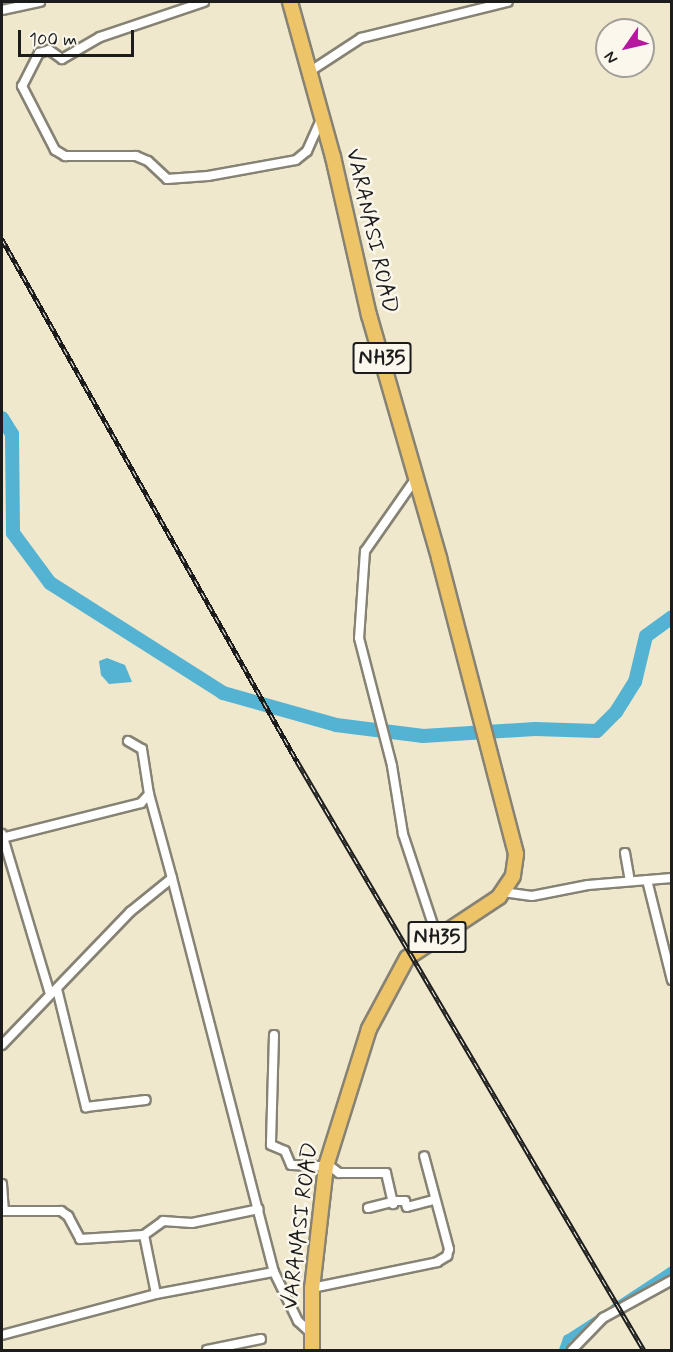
<!DOCTYPE html>
<html>
<head>
<meta charset="utf-8">
<style>
  body { margin:0 }
  #map { position:relative; width:673px; height:1352px; overflow:hidden; background:#efe8cd; font-family:Mynerve,sans-serif }
  div>[style] { position:absolute }
  .water>* { inset:0; background:#54b3d3 }
  .canal>* { height:8px; margin:-4px; padding:0 4px; transform-origin:4px; border-radius:4px; background:#54b3d3 }
  .river>* { height:14px; margin:-7px; padding:0 7px; transform-origin:7px; border-radius:7px; background:#54b3d3 }
  .roads { filter:drop-shadow(2px 0 #868274) drop-shadow(-2px 0 #868274) drop-shadow(0 2px #868274) drop-shadow(0 -2px #868274) }
  .minor>* { height:8px; margin:-4px; padding:0 4px; transform-origin:4px; border-radius:4px; background:#fff }
  .trunk>* { height:14px; margin:-7px; padding:0 7px; transform-origin:7px; border-radius:7px; background:#eec469 }
  .rail>* { height:4.5px; margin-top:-2.25px; transform-origin:0; background:repeating-linear-gradient(90deg,#fbf7ec 0 7px,#1c1c1c 0 14px); box-sizing:border-box; border-block:2px solid #1c1c1c }
  span { translate:-50% -50%; white-space:nowrap; text-align:center; line-height:1.15; -webkit-text-stroke:5px #fbf7ec; paint-order:stroke }
  .shield-label span { padding:2px 4px; background:#fbf7ec; border:2px solid; border-radius:4px; -webkit-text-stroke-width:0 }
  .shield-label { font-size:21px; color:#1c1c1c; font-weight:700 }
  .street-label { font-size:22px; color:#1c1c1c }
  .frame { position:absolute; inset:0; border:3px solid #1c1c1c; pointer-events:none }
  .north { position:absolute; left:595px; top:18px; width:60px; height:60px; box-sizing:border-box; background:#fbf7ec; border:2px solid #a29f99; border-radius:50%; rotate:236deg; font-size:16px; font-weight:700; line-height:24px; text-align:center; color:#1c1c1c }
  .north::after { content:''; display:block; margin:auto; width:21px; height:27px; background:#b5179e; clip-path:polygon(50% 0,100% 100%,50% 72%,0 100%) }
  .scale { position:absolute; left:18px; top:30px; width:116px; height:27px; box-sizing:border-box; border:3px solid #1c1c1c; border-top:0; padding-left:8px; font-size:18px; line-height:21px; white-space:nowrap; color:#1c1c1c; -webkit-text-stroke:4px #fbf7ec; paint-order:stroke }
</style>
</head>
<body>
<div id="map">
  <div class="water">
    <div style="clip-path:polygon(107px 658px,125px 665px,132px 682px,109px 684px,101px 675px,99px 661px)"></div>
  </div>
  <div class="canal">
    <div style="left:614px;top:1308px;width:69px;rotate:-33.2deg"></div>
    <div style="left:563px;top:1350px;width:12px;rotate:-70deg"></div>
    <div style="left:567px;top:1339px;width:40px;rotate:-32.9deg"></div>
  </div>
  <div class="river">
    <div style="left:2px;top:418px;width:19px;rotate:58deg"></div>
    <div style="left:12px;top:434px;width:99px;rotate:89.4deg"></div>
    <div style="left:13px;top:533px;width:62px;rotate:53.5deg"></div>
    <div style="left:50px;top:583px;width:205px;rotate:32.4deg"></div>
    <div style="left:223px;top:693px;width:117px;rotate:15.8deg"></div>
    <div style="left:336px;top:725px;width:88px;rotate:7.2deg"></div>
    <div style="left:423px;top:736px;width:112px;rotate:-3.6deg"></div>
    <div style="left:535px;top:729px;width:62px;rotate:1.8deg"></div>
    <div style="left:597px;top:731px;width:27px;rotate:-45deg"></div>
    <div style="left:616px;top:712px;width:36px;rotate:-58deg"></div>
    <div style="left:635px;top:682px;width:47px;rotate:-76.6deg"></div>
    <div style="left:646px;top:636px;width:32px;rotate:-36deg"></div>
  </div>
  <div class="roads">
    <div class="minor">
      <div style="left:204px;top:2px;width:110px;rotate:161.4deg"></div>
      <div style="left:100px;top:37px;width:44px;rotate:149.9deg"></div>
      <div style="left:62px;top:59px;width:16px;rotate:-145deg"></div>
      <div style="left:49px;top:50px;width:10px;rotate:163deg"></div>
      <div style="left:39px;top:53px;width:37px;rotate:117deg"></div>
      <div style="left:22px;top:86px;width:72px;rotate:62.7deg"></div>
      <div style="left:55px;top:150px;width:12px;rotate:31deg"></div>
      <div style="left:65px;top:156px;width:71px"></div>
      <div style="left:136px;top:156px;width:13px;rotate:23deg"></div>
      <div style="left:148px;top:161px;width:26px;rotate:43deg"></div>
      <div style="left:167px;top:179px;width:41px;rotate:-4.2deg"></div>
      <div style="left:208px;top:176px;width:89px;rotate:-10.3deg"></div>
      <div style="left:296px;top:160px;width:14px;rotate:-39deg"></div>
      <div style="left:307px;top:151px;width:36px;rotate:-66deg"></div>
      <div style="left:2px;top:10px;width:39px;rotate:-12deg"></div>
      <div style="left:309px;top:72px;width:62px;rotate:-33.2deg"></div>
      <div style="left:361px;top:38px;width:151px;rotate:-13.8deg"></div>
      <div style="left:416px;top:478px;width:89px;rotate:124.9deg"></div>
      <div style="left:365px;top:551px;width:87px;rotate:93.9deg"></div>
      <div style="left:359px;top:638px;width:132px;rotate:75.5deg"></div>
      <div style="left:392px;top:766px;width:69px;rotate:80.8deg"></div>
      <div style="left:403px;top:834px;width:108px;rotate:71.7deg"></div>
      <div style="left:128px;top:741px;width:16px;rotate:30deg"></div>
      <div style="left:142px;top:749px;width:46px;rotate:81.2deg"></div>
      <div style="left:2px;top:834px;width:167px;rotate:73.3deg"></div>
      <div style="left:2px;top:838px;width:143px;rotate:-14.1deg"></div>
      <div style="left:141px;top:803px;width:12px;rotate:-48deg"></div>
      <div style="left:149px;top:794px;width:87px;rotate:74.7deg"></div>
      <div style="left:625px;top:853px;width:28px;rotate:80deg"></div>
      <div style="left:647px;top:880px;width:103px;rotate:76deg"></div>
      <div style="left:503px;top:892px;width:29px;rotate:8deg"></div>
      <div style="left:532px;top:896px;width:57px;rotate:-11.1deg"></div>
      <div style="left:588px;top:885px;width:84px;rotate:-4.8deg"></div>
      <div style="left:57px;top:989px;width:122px;rotate:76.2deg"></div>
      <div style="left:86px;top:1107px;width:60px;rotate:-6.7deg"></div>
      <div style="left:274px;top:1035px;width:110px;rotate:91.6deg"></div>
      <div style="left:271px;top:1145px;width:15px;rotate:23deg"></div>
      <div style="left:285px;top:1151px;width:15px;rotate:67deg"></div>
      <div style="left:291px;top:1165px;width:35px;rotate:2deg"></div>
      <div style="left:2px;top:1045px;width:185px;rotate:-46.1deg"></div>
      <div style="left:130px;top:912px;width:54px;rotate:-39deg"></div>
      <div style="left:172px;top:878px;width:407px;rotate:75.5deg"></div>
      <div style="left:274px;top:1272px;width:55px;rotate:63.9deg"></div>
      <div style="left:298px;top:1321px;width:18px;rotate:43deg"></div>
      <div style="left:327px;top:1164px;width:15px;rotate:37deg"></div>
      <div style="left:339px;top:1173px;width:47px"></div>
      <div style="left:386px;top:1173px;width:32px;rotate:77deg"></div>
      <div style="left:2px;top:1184px;width:26px;rotate:86deg"></div>
      <div style="left:368px;top:1208px;width:29px;rotate:-14deg"></div>
      <div style="left:396px;top:1201px;width:9px"></div>
      <div style="left:405px;top:1201px;width:6px;rotate:72deg"></div>
      <div style="left:407px;top:1207px;width:27px;rotate:-15deg"></div>
      <div style="left:2px;top:1211px;width:59px"></div>
      <div style="left:61px;top:1211px;width:9px;rotate:36deg"></div>
      <div style="left:68px;top:1216px;width:26px;rotate:62deg"></div>
      <div style="left:80px;top:1239px;width:64px;rotate:-3.6deg"></div>
      <div style="left:144px;top:1235px;width:60px;rotate:78.5deg"></div>
      <div style="left:144px;top:1235px;width:24px;rotate:-36deg"></div>
      <div style="left:163px;top:1221px;width:29px;rotate:4deg"></div>
      <div style="left:192px;top:1223px;width:68px;rotate:-11.8deg"></div>
      <div style="left:312px;top:1288px;width:128px;rotate:-11.7deg"></div>
      <div style="left:437px;top:1262px;width:12px;rotate:-31deg"></div>
      <div style="left:447px;top:1256px;width:7px;rotate:-74deg"></div>
      <div style="left:449px;top:1249px;width:96px;rotate:-105deg"></div>
      <div style="left:2px;top:1335px;width:159px;rotate:-14.9deg"></div>
      <div style="left:156px;top:1294px;width:120px;rotate:-10.6deg"></div>
      <div style="left:207px;top:1350px;width:55px;rotate:-11.5deg"></div>
      <div style="left:572px;top:1350px;width:45px;rotate:-45.9deg"></div>
      <div style="left:603px;top:1318px;width:79px;rotate:-28.8deg"></div>
    </div>
    <div class="trunk">
      <div style="left:290px;top:2px;width:161px;rotate:74.5deg"></div>
      <div style="left:333px;top:157px;width:162px;rotate:77.2deg"></div>
      <div style="left:369px;top:315px;width:253px;rotate:73.9deg"></div>
      <div style="left:439px;top:558px;width:306px;rotate:75.4deg"></div>
      <div style="left:516px;top:854px;width:22px;rotate:98deg"></div>
      <div style="left:513px;top:876px;width:25px;rotate:124deg"></div>
      <div style="left:499px;top:897px;width:110px;rotate:146.5deg"></div>
      <div style="left:407px;top:958px;width:81px;rotate:118.2deg"></div>
      <div style="left:369px;top:1029px;width:144px;rotate:107.4deg"></div>
      <div style="left:326px;top:1166px;width:123px;rotate:96.5deg"></div>
      <div style="left:312px;top:1288px;width:62px;rotate:90deg"></div>
    </div>
  </div>
  <div class="rail">
    <div style="left:2px;top:239px;width:600px;rotate:60.53deg"></div>
    <div style="left:297px;top:761px;width:684px;rotate:59.5deg"></div>
  </div>
  <div class="shield-label">
    <span style="left:382px;top:358px">NH35</span>
    <span style="left:437px;top:937px">NH35</span>
  </div>
  <div class="street-label">
    <span style="left:371px;top:231px;rotate:77deg">VARANASI ROAD</span>
    <span style="left:301px;top:1226px;rotate:-83deg">VARANASI ROAD</span>
  </div>
  <div class="frame"></div>
  <div class="north">N</div>
  <div class="scale">100 m</div>
</div>
</body>
</html>
